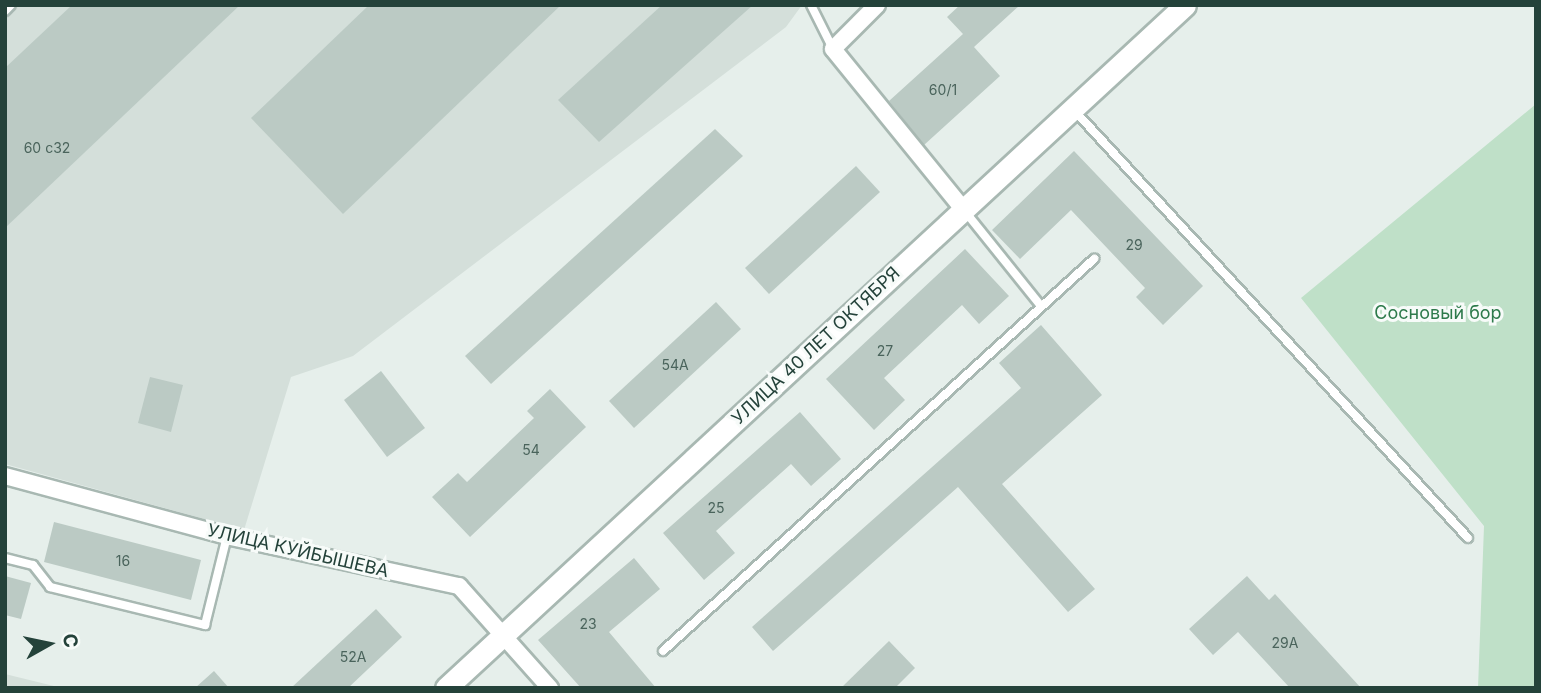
<!DOCTYPE html>
<html>
<head>
<meta charset="utf-8">
<style>
  body { margin:0 }
  #map { position:relative; width:1541px; height:693px; overflow:hidden; background:#e6efeb; font-family:Inter,sans-serif }
  div>[style] { position:absolute }
  .built>* { inset:0; background:#d4dfda }
  .green>* { inset:0; background:#bfe0c8 }
  .building>* { inset:0; background:#bbcac4 }
  .roads { filter:drop-shadow(2px 0 #a8b8b2) drop-shadow(-2px 0 #a8b8b2) drop-shadow(0 2px #a8b8b2) drop-shadow(0 -2px #a8b8b2) }
  .service>* { height:8px; margin:-4px; padding:0 4px; transform-origin:4px; border-radius:4px; background:#fff }
  .minor>* { height:16px; margin:-8px; padding:0 8px; transform-origin:8px; border-radius:8px; background:#fff }
  .secondary>* { height:21px; margin:-10.5px; padding:0 10.5px; transform-origin:10.5px; border-radius:10.5px; background:#fff }
  span { translate:-50% -50%; white-space:nowrap; text-align:center; line-height:1.15; -webkit-text-stroke:6px #f7fbf9; paint-order:stroke }
  .number-label { font-size:14px; color:#4a645c }
  .number-label span { -webkit-text-stroke-width:0 }
  .park-label { font-size:18px; color:#2d7a4b }
  .street-label { font-size:18px; color:#24423a }
  .frame { position:absolute; inset:0; border:7px solid #24423a; pointer-events:none }
  .north { position:absolute; left:14px; top:609px; width:70px; height:70px; -webkit-text-stroke:5px #f7fbf9; paint-order:stroke; rotate:81deg; font-size:19px; font-weight:700; line-height:28px; text-align:center; color:#24423a }
  .north::after { content:''; display:block; margin:auto; width:24px; height:32px; background:#24423a; clip-path:polygon(50% 0,100% 100%,50% 72%,0 100%) }
</style>
</head>
<body>
<div id="map">
  <div class="built">
    <div style="clip-path:polygon(5px 5px,802px 5px,786px 27px,353px 356px,291px 377px,244px 530px,5px 464px)"></div>
    <div style="clip-path:polygon(5px 674px,62px 688px,5px 688px)"></div>
  </div>
  <div class="green">
    <div style="clip-path:polygon(1536px 104px,1536px 688px,1478px 688px,1484px 526px,1301px 298px)"></div>
  </div>
  <div class="building">
    <div style="clip-path:polygon(72px 5px,240px 5px,5px 228px,5px 68px)"></div>
    <div style="clip-path:polygon(369px 5px,561px 5px,343px 214px,251px 118px)"></div>
    <div style="clip-path:polygon(662px 5px,753px 5px,599px 142px,558px 100px)"></div>
    <div style="clip-path:polygon(960px 5px,1020px 5px,974px 47px,1000px 76px,924px 145px,889px 101px,963px 34px,947px 17px)"></div>
    <div style="clip-path:polygon(715px 129px,743px 156px,491px 384px,465px 356px)"></div>
    <div style="clip-path:polygon(1074px 151px,1203px 286px,1163px 325px,1136px 297px,1145px 288px,1071px 210px,1020px 259px,992px 230px)"></div>
    <div style="clip-path:polygon(856px 166px,880px 192px,769px 294px,745px 268px)"></div>
    <div style="clip-path:polygon(965px 249px,1009px 296px,979px 324px,962px 305px,884px 378px,905px 400px,874px 430px,826px 379px)"></div>
    <div style="clip-path:polygon(716px 302px,741px 329px,634px 428px,609px 401px)"></div>
    <div style="clip-path:polygon(1041px 325px,1102px 395px,1002px 484px,1095px 589px,1068px 612px,958px 487px,773px 651px,752px 627px,1021px 388px,999px 363px)"></div>
    <div style="clip-path:polygon(381px 371px,425px 428px,387px 457px,344px 400px)"></div>
    <div style="clip-path:polygon(150px 377px,183px 385px,171px 432px,138px 423px)"></div>
    <div style="clip-path:polygon(550px 389px,586px 427px,470px 537px,432px 497px,458px 473px,467px 482px,534px 418px,527px 411px)"></div>
    <div style="clip-path:polygon(800px 412px,841px 459px,811px 486px,791px 464px,716px 531px,735px 553px,704px 580px,663px 533px)"></div>
    <div style="clip-path:polygon(54px 522px,201px 560px,191px 600px,44px 562px)"></div>
    <div style="clip-path:polygon(634px 558px,660px 589px,609px 632px,656px 688px,581px 688px,538px 640px)"></div>
    <div style="clip-path:polygon(5px 576px,31px 583px,21px 619px,5px 615px)"></div>
    <div style="clip-path:polygon(1247px 576px,1269px 600px,1275px 594px,1361px 688px,1290px 688px,1238px 632px,1213px 655px,1189px 629px)"></div>
    <div style="clip-path:polygon(376px 609px,402px 637px,348px 688px,291px 688px)"></div>
    <div style="clip-path:polygon(889px 641px,915px 668px,895px 688px,841px 688px)"></div>
    <div style="clip-path:polygon(214px 671px,229px 688px,195px 688px)"></div>
  </div>
  <div class="roads">
    <div class="service">
      <div style="left:811px;top:5px;width:49px;rotate:63.4deg"></div>
      <div style="left:5px;top:11px;width:8px;rotate:-45deg"></div>
      <div style="left:1073px;top:109px;width:583px;rotate:47.36deg"></div>
      <div style="left:964px;top:210px;width:122px;rotate:51.3deg"></div>
      <div style="left:5px;top:558px;width:29px;rotate:14deg"></div>
      <div style="left:33px;top:565px;width:28px;rotate:52deg"></div>
      <div style="left:50px;top:587px;width:160px;rotate:13.8deg"></div>
      <div style="left:205px;top:625px;width:92px;rotate:-76.1deg"></div>
      <div style="left:663px;top:651px;width:583px;rotate:-42.29deg"></div>
    </div>
    <div class="minor">
      <div style="left:877px;top:5px;width:62px;rotate:135deg"></div>
      <div style="left:833px;top:49px;width:208px;rotate:50.9deg"></div>
      <div style="left:5px;top:476px;width:230px;rotate:15.1deg"></div>
      <div style="left:227px;top:536px;width:237px;rotate:12.2deg"></div>
      <div style="left:459px;top:586px;width:137px;rotate:48.3deg"></div>
    </div>
    <div class="secondary">
      <div style="left:446px;top:688px;width:1006px;rotate:-42.74deg"></div>
    </div>
  </div>
  <div class="number-label">
    <span style="left:943px;top:90px">60/1</span>
    <span style="left:47px;top:148px">60 с32</span>
    <span style="left:1134px;top:245px">29</span>
    <span style="left:885px;top:351px">27</span>
    <span style="left:675px;top:365px">54А</span>
    <span style="left:531px;top:450px">54</span>
    <span style="left:716px;top:508px">25</span>
    <span style="left:123px;top:561px">16</span>
    <span style="left:588px;top:624px">23</span>
    <span style="left:1285px;top:643px">29А</span>
    <span style="left:353px;top:657px">52А</span>
  </div>
  <div class="park-label">
    <span style="left:1438px;top:313px">Сосновый бор</span>
  </div>
  <div class="street-label">
    <span style="left:816px;top:346px;rotate:-43deg">УЛИЦА 40 ЛЕТ ОКТЯБРЯ</span>
    <span style="left:298px;top:551px;rotate:13deg">УЛИЦА КУЙБЫШЕВА</span>
  </div>
  <div class="frame"></div>
  <div class="north">С</div>
</div>
</body>
</html>
